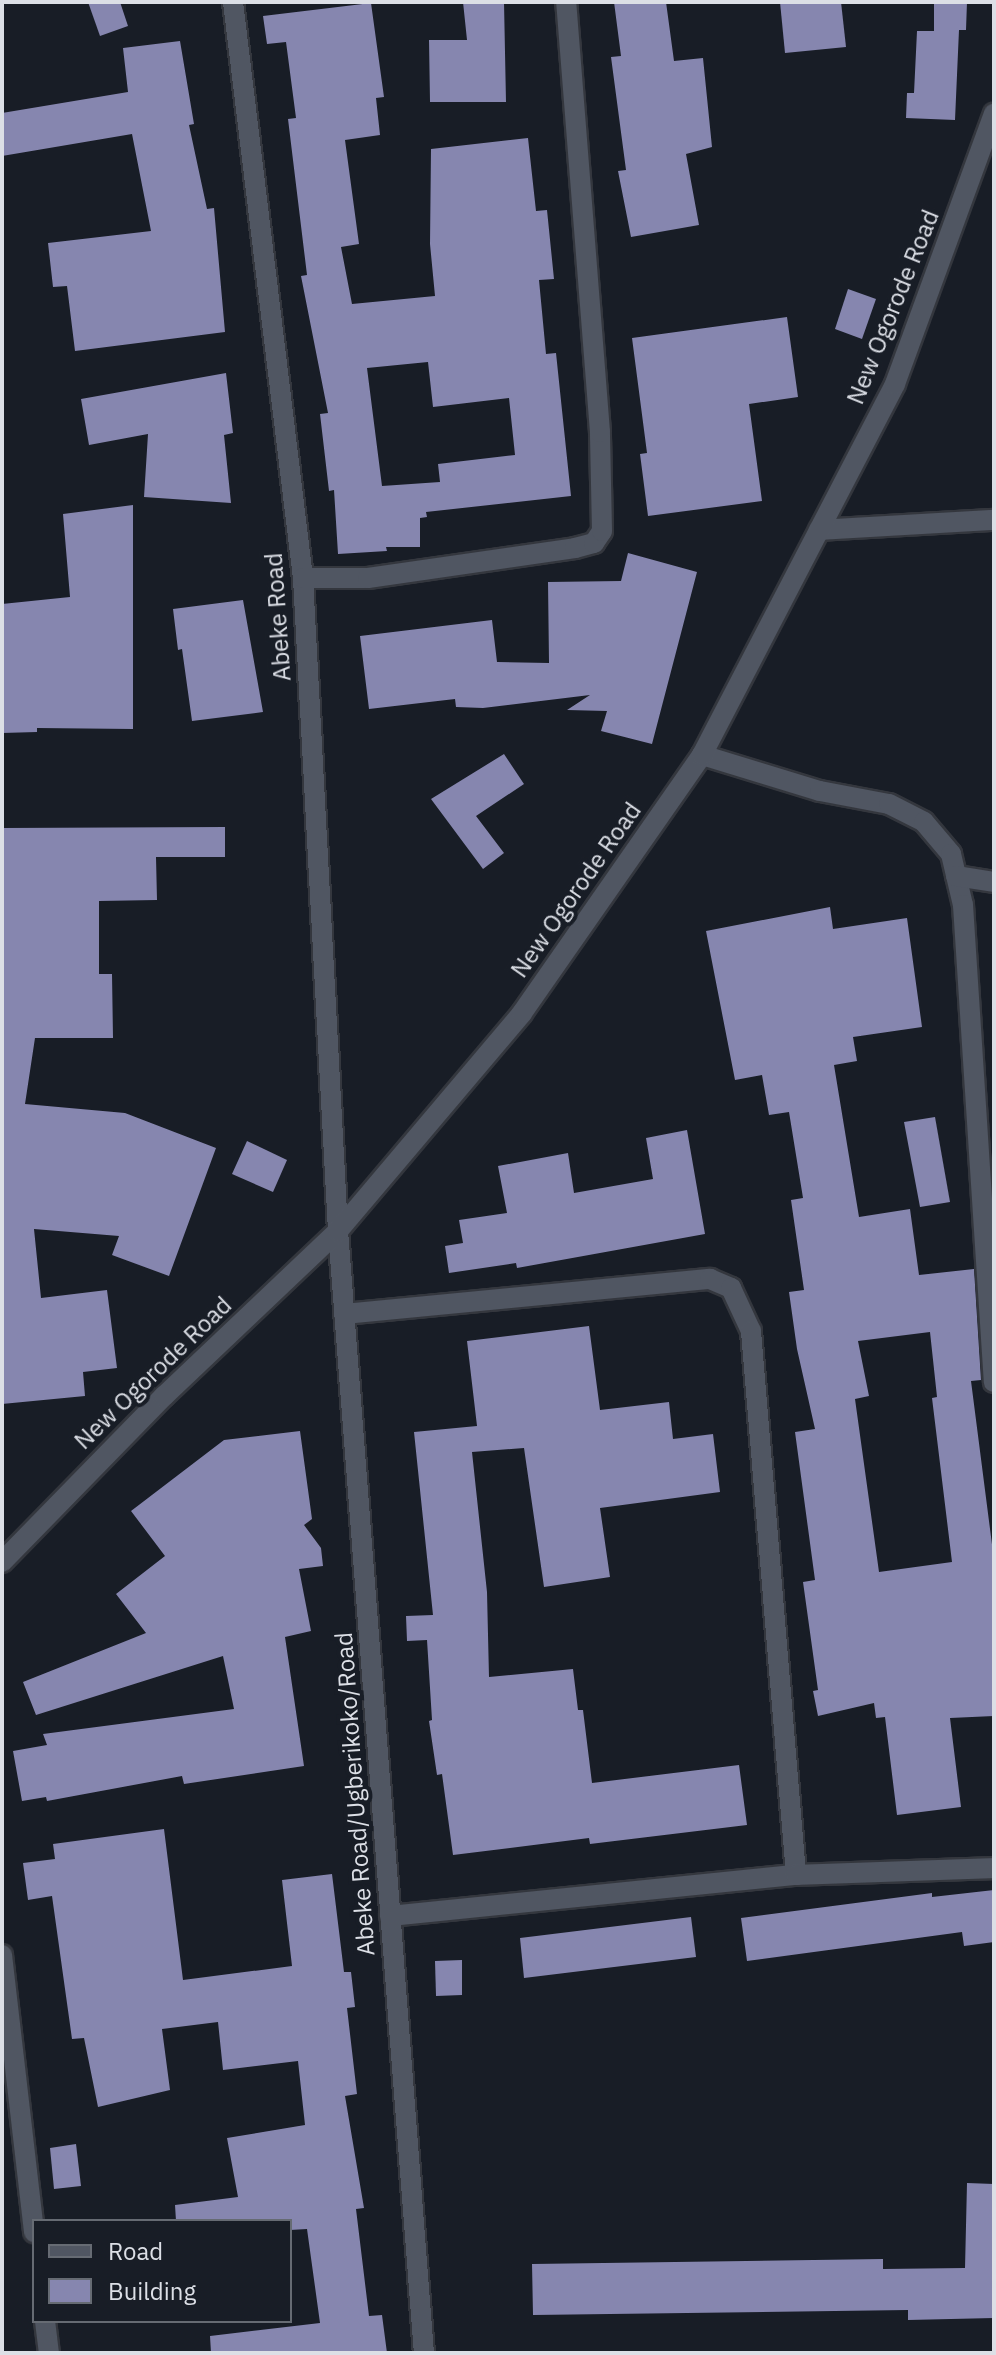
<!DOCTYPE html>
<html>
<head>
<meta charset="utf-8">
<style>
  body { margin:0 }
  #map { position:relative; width:996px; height:2355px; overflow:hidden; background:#181d26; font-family:"IBM Plex Sans",sans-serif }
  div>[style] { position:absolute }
  .building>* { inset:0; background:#8686af }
  .roads { filter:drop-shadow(2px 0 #34373e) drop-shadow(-2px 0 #34373e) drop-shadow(0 2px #34373e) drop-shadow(0 -2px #34373e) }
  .minor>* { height:20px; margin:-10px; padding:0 10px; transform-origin:10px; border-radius:10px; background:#505662 }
  .tertiary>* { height:20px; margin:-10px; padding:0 10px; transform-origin:10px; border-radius:10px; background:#505662 }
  span { translate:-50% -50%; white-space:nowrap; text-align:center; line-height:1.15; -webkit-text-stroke:8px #181d26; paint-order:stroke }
  .street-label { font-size:24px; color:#dcdfe6 }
  .frame { position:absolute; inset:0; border:4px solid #dcdfe6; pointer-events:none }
  .legend { position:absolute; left:32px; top:2219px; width:260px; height:104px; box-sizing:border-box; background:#181d26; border:2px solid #666b73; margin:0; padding:10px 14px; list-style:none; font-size:24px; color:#dcdfe6 }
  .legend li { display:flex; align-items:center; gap:16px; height:40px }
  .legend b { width:40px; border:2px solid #666b73 }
</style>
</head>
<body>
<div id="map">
  <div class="building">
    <div style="clip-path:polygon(88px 2px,120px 2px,128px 26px,100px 36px)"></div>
    <div style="clip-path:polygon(463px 2px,504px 2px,506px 102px,430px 102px,429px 40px,467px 40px)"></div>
    <div style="clip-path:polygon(614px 2px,666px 2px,674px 61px,703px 58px,712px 147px,686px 154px,699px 225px,631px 237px,618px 171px,626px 170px,611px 57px,621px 56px)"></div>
    <div style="clip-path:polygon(780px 2px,841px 2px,846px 47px,785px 53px)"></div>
    <div style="clip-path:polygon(934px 2px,967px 2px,966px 30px,959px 30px,955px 120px,906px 118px,907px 93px,914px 93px,917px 31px,934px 31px)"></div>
    <div style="clip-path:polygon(evenodd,371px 3px,384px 97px,376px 98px,380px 135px,345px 140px,359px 244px,341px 247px,352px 304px,435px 296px,430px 244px,431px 149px,528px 138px,536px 211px,547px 210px,554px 279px,539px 280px,546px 354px,556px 353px,571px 496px,426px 512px,427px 517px,420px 518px,420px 547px,386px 547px,387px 551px,338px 554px,334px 490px,329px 491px,320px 414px,328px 413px,301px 276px,307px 275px,288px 119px,296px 118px,286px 42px,267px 44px,263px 16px,371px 3px,428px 362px,433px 407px,509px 398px,515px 455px,438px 464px,440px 482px,382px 486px,367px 368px,428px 362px)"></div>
    <div style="clip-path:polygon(180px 41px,194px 124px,189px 125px,207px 209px,214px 208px,225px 332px,75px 351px,67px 286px,53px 287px,48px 243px,151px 231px,132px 134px,2px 156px,2px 113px,128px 92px,123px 48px)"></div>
    <div style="clip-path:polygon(848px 289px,876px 299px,862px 339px,835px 329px)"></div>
    <div style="clip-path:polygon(787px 317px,798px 397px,749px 404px,762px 501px,648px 516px,640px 454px,647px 453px,632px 338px)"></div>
    <div style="clip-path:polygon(226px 373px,233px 433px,224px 435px,231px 503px,144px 497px,148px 434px,89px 445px,81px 399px)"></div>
    <div style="clip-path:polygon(133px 505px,133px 729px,37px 728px,37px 732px,2px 733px,2px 604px,70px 597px,63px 514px)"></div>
    <div style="clip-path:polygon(628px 553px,697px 572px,652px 744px,601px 731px,607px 711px,567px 710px,590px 695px,483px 708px,456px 707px,455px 699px,369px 709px,360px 636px,492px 620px,497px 662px,549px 663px,548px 582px,621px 581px)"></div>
    <div style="clip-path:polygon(243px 600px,263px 712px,192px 721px,182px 649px,178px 650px,173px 609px)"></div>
    <div style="clip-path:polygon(504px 754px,524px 784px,476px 816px,504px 853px,483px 869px,431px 799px)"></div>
    <div style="clip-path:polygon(225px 827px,225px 857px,156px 857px,157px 900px,99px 901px,99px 974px,112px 974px,113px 1038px,35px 1038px,25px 1104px,125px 1113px,216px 1148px,169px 1276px,112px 1255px,119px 1236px,34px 1229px,41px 1298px,107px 1290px,117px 1368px,83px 1372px,85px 1396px,2px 1404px,2px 828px)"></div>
    <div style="clip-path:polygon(evenodd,830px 907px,833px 929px,907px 918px,922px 1027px,853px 1037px,857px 1061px,834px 1065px,859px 1217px,910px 1209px,919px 1275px,974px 1269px,981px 1380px,971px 1381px,994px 1560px,994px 1716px,950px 1718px,961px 1807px,897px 1815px,885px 1717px,876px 1718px,874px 1703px,818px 1716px,813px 1691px,818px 1690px,803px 1582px,815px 1580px,795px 1432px,815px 1429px,797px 1349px,789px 1292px,804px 1290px,791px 1200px,803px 1198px,789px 1112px,769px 1115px,762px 1075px,735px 1080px,706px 931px,830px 907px,930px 1332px,937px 1397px,932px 1398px,952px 1562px,879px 1572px,855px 1399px,869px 1396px,858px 1341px,930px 1332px)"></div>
    <div style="clip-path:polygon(935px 1117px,950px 1202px,920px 1207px,904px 1122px)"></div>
    <div style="clip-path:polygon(687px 1130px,705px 1234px,517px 1268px,516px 1263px,449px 1273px,445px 1246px,463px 1243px,459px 1220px,507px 1213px,498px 1166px,568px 1153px,574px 1193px,653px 1179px,646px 1138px)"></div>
    <div style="clip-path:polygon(247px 1141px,287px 1160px,273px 1192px,232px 1174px)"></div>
    <div style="clip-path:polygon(589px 1326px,600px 1410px,669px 1402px,673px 1439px,713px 1434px,720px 1492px,600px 1508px,610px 1577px,544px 1587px,524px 1448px,472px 1452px,487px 1592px,489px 1677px,573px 1669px,578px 1710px,583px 1710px,592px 1783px,739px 1765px,747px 1825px,590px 1844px,589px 1838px,453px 1855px,442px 1774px,437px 1775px,429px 1721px,432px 1720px,427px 1640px,407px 1641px,406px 1616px,433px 1615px,414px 1432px,477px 1426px,467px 1341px)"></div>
    <div style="clip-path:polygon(300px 1431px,312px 1519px,304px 1525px,321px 1548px,323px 1566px,299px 1569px,311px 1631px,285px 1637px,304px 1766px,184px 1784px,182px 1776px,47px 1801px,46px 1797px,22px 1801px,13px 1751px,47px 1745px,43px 1734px,234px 1709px,223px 1656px,36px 1715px,23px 1682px,146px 1633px,116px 1594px,165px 1556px,131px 1511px,224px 1440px)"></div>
    <div style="clip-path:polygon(164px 1829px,183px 1980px,292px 1966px,282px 1880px,332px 1874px,344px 1972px,351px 1972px,355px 2007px,347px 2008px,357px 2094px,345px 2096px,364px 2208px,356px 2209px,369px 2316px,382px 2315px,387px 2353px,211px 2353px,210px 2336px,320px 2323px,307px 2229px,290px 2230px,290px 2221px,176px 2221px,175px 2205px,238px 2197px,227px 2138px,305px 2125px,298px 2061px,223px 2070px,218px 2022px,162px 2029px,170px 2090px,98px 2107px,84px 2038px,72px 2039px,52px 1896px,28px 1900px,23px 1863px,55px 1859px,53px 1844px)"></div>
    <div style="clip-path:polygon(994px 1890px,994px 1942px,964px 1946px,962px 1932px,747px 1961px,741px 1918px,932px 1893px,932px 1897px)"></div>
    <div style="clip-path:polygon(691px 1917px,696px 1957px,524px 1978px,520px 1938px)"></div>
    <div style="clip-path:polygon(462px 1960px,462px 1995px,436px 1996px,435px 1961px)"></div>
    <div style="clip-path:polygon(76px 2144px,81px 2186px,54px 2189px,50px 2148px)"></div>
    <div style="clip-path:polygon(967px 2183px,994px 2184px,994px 2318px,908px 2320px,908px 2310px,533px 2315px,532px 2264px,883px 2259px,883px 2269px,965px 2268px)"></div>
  </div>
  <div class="roads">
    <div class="minor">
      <div style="left:233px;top:2px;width:580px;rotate:83.07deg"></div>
      <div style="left:303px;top:578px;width:654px;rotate:86.93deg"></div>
      <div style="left:819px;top:530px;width:175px;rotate:-3.3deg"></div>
      <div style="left:303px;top:578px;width:65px"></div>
      <div style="left:368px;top:578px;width:209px;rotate:-8.2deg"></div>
      <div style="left:575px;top:548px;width:20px;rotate:-15deg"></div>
      <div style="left:594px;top:543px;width:14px;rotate:-56deg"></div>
      <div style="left:602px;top:531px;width:99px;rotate:-91.2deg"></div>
      <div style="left:600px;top:432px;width:431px;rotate:-94.5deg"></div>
      <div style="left:702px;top:755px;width:123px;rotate:17deg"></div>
      <div style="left:820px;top:791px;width:70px;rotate:10.7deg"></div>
      <div style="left:889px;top:804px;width:39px;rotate:27deg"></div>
      <div style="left:924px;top:822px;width:42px;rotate:49.8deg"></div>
      <div style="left:951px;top:854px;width:52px;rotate:76.8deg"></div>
      <div style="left:963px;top:905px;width:478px;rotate:86.3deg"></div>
      <div style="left:956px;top:876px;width:38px;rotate:9deg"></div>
      <div style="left:344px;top:1314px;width:368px;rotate:-5.5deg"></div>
      <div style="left:710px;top:1279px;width:23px;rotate:23deg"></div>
      <div style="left:731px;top:1288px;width:47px;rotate:65.1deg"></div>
      <div style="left:751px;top:1331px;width:546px;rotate:85.27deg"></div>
      <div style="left:390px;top:1916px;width:408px;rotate:-5.8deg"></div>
      <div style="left:796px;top:1875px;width:198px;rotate:-2deg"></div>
      <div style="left:2px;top:1955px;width:279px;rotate:83.4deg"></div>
      <div style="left:45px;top:2321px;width:32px;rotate:83deg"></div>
    </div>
    <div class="tertiary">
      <div style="left:338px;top:1231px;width:1125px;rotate:85.62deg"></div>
      <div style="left:2px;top:1562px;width:232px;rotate:-45.7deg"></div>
      <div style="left:164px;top:1396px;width:240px;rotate:-43.5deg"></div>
      <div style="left:338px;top:1231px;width:285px;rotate:-49.8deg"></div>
      <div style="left:522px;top:1013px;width:315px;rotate:-55.1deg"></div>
      <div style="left:702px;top:755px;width:418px;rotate:-62.5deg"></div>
      <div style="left:895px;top:384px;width:288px;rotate:-69.9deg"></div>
    </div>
  </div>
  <div class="street-label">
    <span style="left:893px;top:307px;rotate:-68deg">New Ogorode Road</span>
    <span style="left:278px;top:617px;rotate:-94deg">Abeke Road</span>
    <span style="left:576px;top:890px;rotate:-55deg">New Ogorode Road</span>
    <span style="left:153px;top:1373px;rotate:-44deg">New Ogorode Road</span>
    <span style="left:355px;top:1794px;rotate:-94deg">Abeke Road/Ugberikoko/Road</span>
  </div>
  <div class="frame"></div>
  <ul class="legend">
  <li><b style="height:10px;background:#505662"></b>Road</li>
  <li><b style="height:22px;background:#8686af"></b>Building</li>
  </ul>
</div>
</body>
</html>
